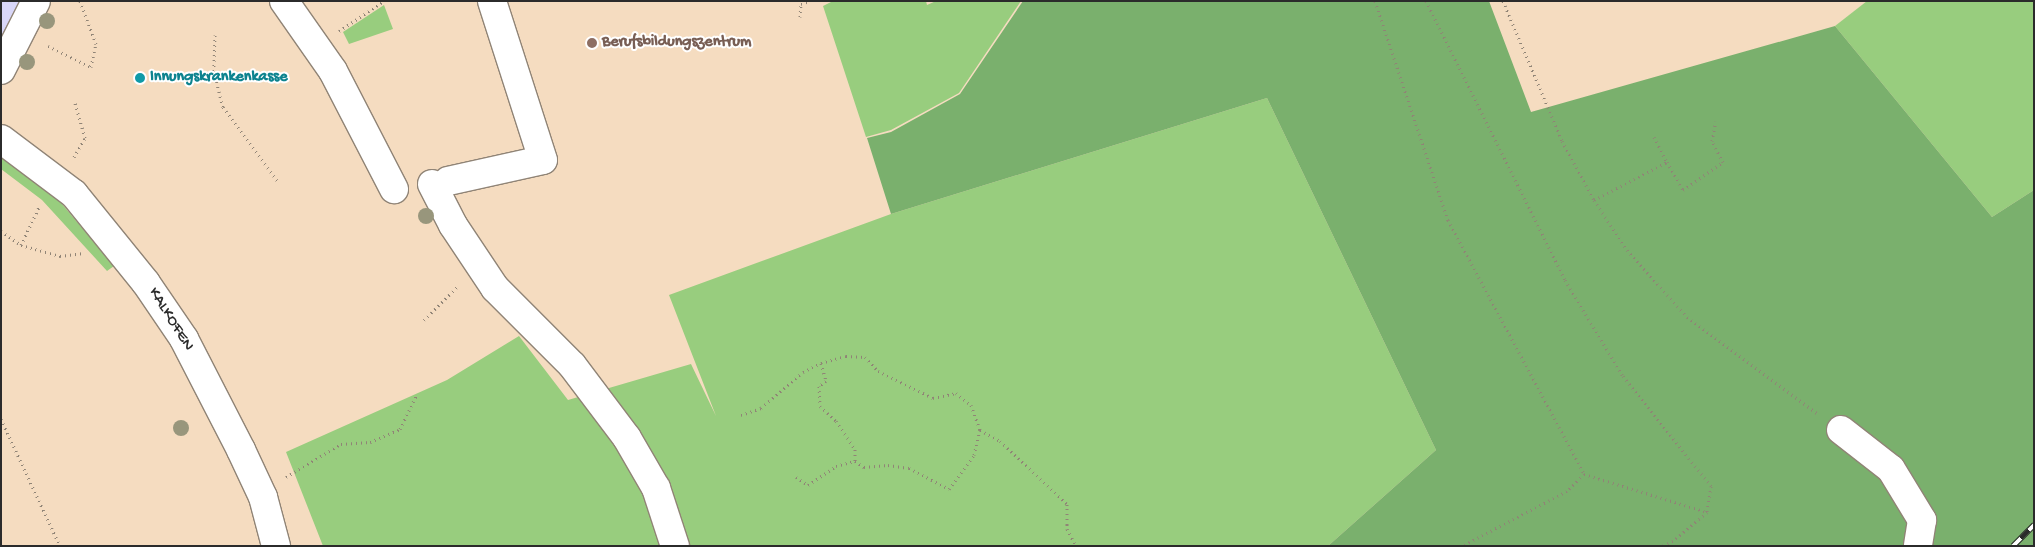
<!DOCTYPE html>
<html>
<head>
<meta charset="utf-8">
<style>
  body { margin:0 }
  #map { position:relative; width:2035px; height:547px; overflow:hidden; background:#f5dcc0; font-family:"Gochi Hand",sans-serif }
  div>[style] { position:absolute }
  .built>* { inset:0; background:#d9d7f8 }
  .green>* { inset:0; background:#98cd7e }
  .forest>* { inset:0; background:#7ab06d }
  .path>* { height:3px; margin-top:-1.5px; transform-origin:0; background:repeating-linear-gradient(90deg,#908476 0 1px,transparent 0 5px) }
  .roads { filter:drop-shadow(1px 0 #908476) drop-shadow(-1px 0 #908476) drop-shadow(0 1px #908476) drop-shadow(0 -1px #908476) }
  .minor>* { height:28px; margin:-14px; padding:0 14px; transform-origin:14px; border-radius:14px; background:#fff }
  .rail>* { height:5.5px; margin-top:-2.75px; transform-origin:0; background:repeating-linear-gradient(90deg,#fff 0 11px,#2b2b2b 0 22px); box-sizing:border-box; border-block:1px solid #2b2b2b }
  .trees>* { width:16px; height:16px; margin:-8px; border-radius:50%; background:#98967c }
  .dots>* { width:14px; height:14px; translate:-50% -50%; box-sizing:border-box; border:2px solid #fff; border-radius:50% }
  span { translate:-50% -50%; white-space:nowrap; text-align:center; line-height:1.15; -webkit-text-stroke:4px #fff; paint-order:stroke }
  .education-label { font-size:16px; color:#785e54; font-weight:700 }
  .left { translate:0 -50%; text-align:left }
  .culture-label { font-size:16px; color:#0d838f; font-weight:700 }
  .street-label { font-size:16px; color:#2b2b2b }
  .frame { position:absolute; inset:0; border:2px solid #2b2b2b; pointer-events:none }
</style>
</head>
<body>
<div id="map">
  <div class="built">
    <div style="clip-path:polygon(1px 1px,31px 1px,1px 61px)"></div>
  </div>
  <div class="green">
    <div style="clip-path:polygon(833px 1px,926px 1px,927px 5px,936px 1px,1021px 1px,959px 93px,891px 130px,866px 137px,823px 6px)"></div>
    <div style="clip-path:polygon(1867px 1px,2034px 1px,2034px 190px,1992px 217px,1835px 26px)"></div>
    <div style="clip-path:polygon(384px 5px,393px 29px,349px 44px,343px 32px)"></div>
    <div style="clip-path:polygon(1267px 98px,1436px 450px,1328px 546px,323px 546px,286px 452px,447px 380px,519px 336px,568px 400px,691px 364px,716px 416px,669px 295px,891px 214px)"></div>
    <div style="clip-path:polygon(1px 155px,57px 198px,114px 266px,107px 271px,42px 200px,1px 169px)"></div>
  </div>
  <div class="forest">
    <div style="clip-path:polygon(1023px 1px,1489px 1px,1531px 112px,1835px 26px,1992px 217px,2034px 190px,2034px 546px,1328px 546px,1436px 450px,1267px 98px,891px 214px,867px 138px,891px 132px,960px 94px)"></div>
  </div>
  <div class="path">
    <div style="left:1375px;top:1px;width:231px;rotate:71.6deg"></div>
    <div style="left:1448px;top:220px;width:288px;rotate:61.8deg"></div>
    <div style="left:1584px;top:474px;width:24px;rotate:135deg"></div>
    <div style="left:1567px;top:491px;width:119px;rotate:152.4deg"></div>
    <div style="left:1426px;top:1px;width:312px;rotate:63.5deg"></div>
    <div style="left:1565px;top:280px;width:112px;rotate:58.9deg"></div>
    <div style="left:1623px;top:376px;width:141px;rotate:51.3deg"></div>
    <div style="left:1711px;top:486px;width:26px;rotate:99deg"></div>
    <div style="left:1707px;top:512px;width:45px;rotate:139.5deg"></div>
    <div style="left:1673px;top:541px;width:12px;rotate:156deg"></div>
    <div style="left:1503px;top:1px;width:152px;rotate:67.1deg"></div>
    <div style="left:1562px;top:141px;width:67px;rotate:61.5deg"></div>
    <div style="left:1594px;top:200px;width:60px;rotate:56.6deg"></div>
    <div style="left:1627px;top:250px;width:90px;rotate:48.2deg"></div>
    <div style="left:1687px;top:317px;width:163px;rotate:36.5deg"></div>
    <div style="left:800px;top:17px;width:13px;rotate:-86deg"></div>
    <div style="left:801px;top:4px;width:9px;rotate:-21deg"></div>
    <div style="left:339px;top:31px;width:54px;rotate:-33.7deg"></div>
    <div style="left:215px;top:35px;width:37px;rotate:92deg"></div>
    <div style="left:214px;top:72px;width:36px;rotate:76deg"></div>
    <div style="left:223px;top:107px;width:93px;rotate:53.7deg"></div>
    <div style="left:48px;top:46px;width:48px;rotate:26deg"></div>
    <div style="left:91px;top:67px;width:24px;rotate:-78deg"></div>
    <div style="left:96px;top:44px;width:46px;rotate:-110.4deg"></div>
    <div style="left:1654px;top:137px;width:28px;rotate:63deg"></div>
    <div style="left:74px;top:157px;width:22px;rotate:-60deg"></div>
    <div style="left:85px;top:138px;width:37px;rotate:-106deg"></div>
    <div style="left:1594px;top:200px;width:82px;rotate:-27.5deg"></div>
    <div style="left:1667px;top:162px;width:32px;rotate:60deg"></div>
    <div style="left:1683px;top:190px;width:49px;rotate:-35deg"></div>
    <div style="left:1723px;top:162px;width:24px;rotate:-118deg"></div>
    <div style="left:1712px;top:141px;width:20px;rotate:-79deg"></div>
    <div style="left:1px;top:231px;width:24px;rotate:35deg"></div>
    <div style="left:21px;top:245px;width:41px;rotate:15.8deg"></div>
    <div style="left:60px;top:256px;width:24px;rotate:-7deg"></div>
    <div style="left:21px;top:245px;width:44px;rotate:-64.6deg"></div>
    <div style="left:424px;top:320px;width:49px;rotate:-45deg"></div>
    <div style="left:821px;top:363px;width:19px;rotate:74deg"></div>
    <div style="left:826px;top:381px;width:9px;rotate:144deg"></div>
    <div style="left:819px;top:386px;width:20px;rotate:87deg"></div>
    <div style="left:820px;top:406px;width:22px;rotate:43deg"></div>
    <div style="left:836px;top:421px;width:34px;rotate:56deg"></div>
    <div style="left:855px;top:449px;width:12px;rotate:90deg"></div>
    <div style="left:741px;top:415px;width:21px;rotate:-19deg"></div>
    <div style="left:761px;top:408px;width:55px;rotate:-40.6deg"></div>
    <div style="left:803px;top:372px;width:20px;rotate:-27deg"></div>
    <div style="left:821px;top:363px;width:26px;rotate:-16deg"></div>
    <div style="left:846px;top:356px;width:19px;rotate:3deg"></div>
    <div style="left:865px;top:357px;width:19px;rotate:47deg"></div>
    <div style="left:878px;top:371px;width:61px;rotate:26.1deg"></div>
    <div style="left:933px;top:398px;width:24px;rotate:-12deg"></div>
    <div style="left:956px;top:393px;width:19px;rotate:39deg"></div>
    <div style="left:971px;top:405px;width:27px;rotate:70deg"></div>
    <div style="left:980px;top:430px;width:23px;rotate:29deg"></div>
    <div style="left:1000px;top:441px;width:92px;rotate:43.2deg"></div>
    <div style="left:1067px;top:504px;width:25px;rotate:90deg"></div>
    <div style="left:1067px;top:529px;width:19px;rotate:62deg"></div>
    <div style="left:1px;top:419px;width:140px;rotate:65.1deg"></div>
    <div style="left:1584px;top:474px;width:129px;rotate:17.2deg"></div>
    <div style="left:286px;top:477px;width:64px;rotate:-31deg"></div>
    <div style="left:341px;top:444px;width:29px;rotate:-4deg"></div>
    <div style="left:370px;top:442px;width:33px;rotate:-23deg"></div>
    <div style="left:400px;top:429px;width:39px;rotate:-64deg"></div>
    <div style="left:796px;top:477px;width:14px;rotate:34deg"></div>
    <div style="left:808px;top:485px;width:34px;rotate:-34deg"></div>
    <div style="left:836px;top:466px;width:20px;rotate:-15deg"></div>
    <div style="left:855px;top:461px;width:11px;rotate:34deg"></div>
    <div style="left:864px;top:467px;width:24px;rotate:-5deg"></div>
    <div style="left:888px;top:465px;width:21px;rotate:8deg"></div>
    <div style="left:909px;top:468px;width:45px;rotate:27.7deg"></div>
    <div style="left:949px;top:489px;width:42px;rotate:-53.7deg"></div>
    <div style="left:974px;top:455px;width:26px;rotate:-77deg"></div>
  </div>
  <div class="roads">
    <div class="minor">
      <div style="left:284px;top:1px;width:85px;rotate:55deg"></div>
      <div style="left:333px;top:71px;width:133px;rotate:62.7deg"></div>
      <div style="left:1px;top:70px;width:77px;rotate:-63.1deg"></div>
      <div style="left:1px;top:139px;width:91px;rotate:37deg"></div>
      <div style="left:74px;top:194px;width:114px;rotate:51deg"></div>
      <div style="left:146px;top:283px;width:68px;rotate:55.8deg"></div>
      <div style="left:184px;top:339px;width:125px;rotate:62.8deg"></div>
      <div style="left:241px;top:450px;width:52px;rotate:64.9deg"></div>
      <div style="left:263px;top:497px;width:51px;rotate:75.1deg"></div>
      <div style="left:448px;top:181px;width:97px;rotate:-12.5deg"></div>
      <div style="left:543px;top:160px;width:167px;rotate:-107.8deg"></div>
      <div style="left:432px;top:184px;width:46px;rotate:62.9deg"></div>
      <div style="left:453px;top:225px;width:76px;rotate:56.3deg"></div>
      <div style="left:495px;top:288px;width:109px;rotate:45deg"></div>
      <div style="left:572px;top:365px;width:91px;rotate:53deg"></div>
      <div style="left:627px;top:438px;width:58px;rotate:59.9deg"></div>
      <div style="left:656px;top:488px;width:61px;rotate:71.9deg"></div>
      <div style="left:1841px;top:430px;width:63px;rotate:38deg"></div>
      <div style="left:1891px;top:469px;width:60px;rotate:58.7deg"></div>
      <div style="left:1922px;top:520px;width:26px;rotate:99deg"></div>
    </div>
  </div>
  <div class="rail">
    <div style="left:2013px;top:546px;width:30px;rotate:-45deg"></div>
  </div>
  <div class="trees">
    <div style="left:47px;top:21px"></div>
    <div style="left:27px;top:62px"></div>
    <div style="left:426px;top:216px"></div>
    <div style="left:181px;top:428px"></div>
  </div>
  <div class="dots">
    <div style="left:592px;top:43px;background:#8d6e63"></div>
    <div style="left:140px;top:78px;background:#0f9aa8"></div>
  </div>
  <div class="education-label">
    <span class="left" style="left:602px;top:43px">Berufsbildungszentrum</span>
  </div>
  <div class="culture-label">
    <span class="left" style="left:150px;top:78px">Innungskrankenkasse</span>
  </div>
  <div class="street-label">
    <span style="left:170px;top:320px;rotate:58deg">KALKOFEN</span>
  </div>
  <div class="frame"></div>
</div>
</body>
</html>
